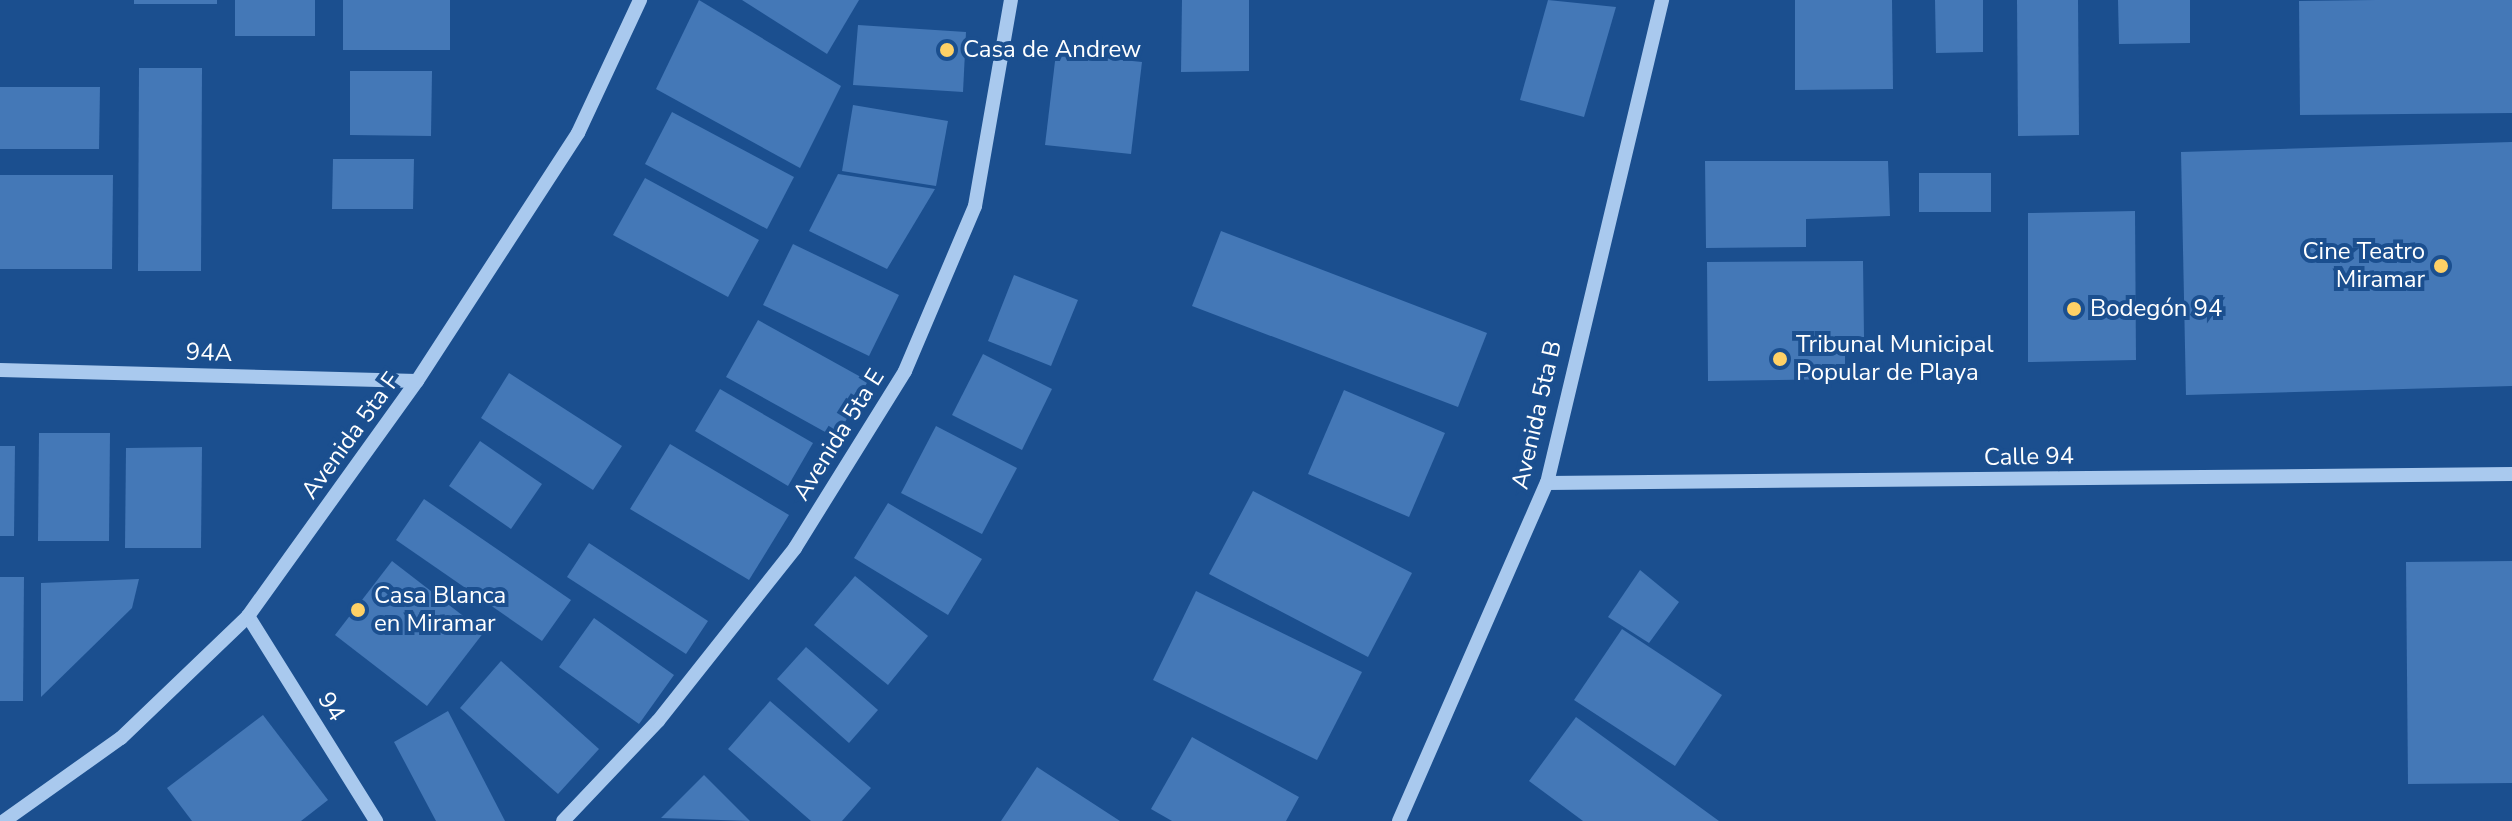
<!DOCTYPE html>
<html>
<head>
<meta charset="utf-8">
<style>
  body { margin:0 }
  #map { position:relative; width:2512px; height:821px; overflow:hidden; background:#1b4f8f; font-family:"Nunito Sans",sans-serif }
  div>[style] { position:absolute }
  .building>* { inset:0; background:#4478b7 }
  .minor>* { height:14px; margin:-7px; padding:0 7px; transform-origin:7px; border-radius:7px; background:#a9c9ee }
  .dots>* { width:22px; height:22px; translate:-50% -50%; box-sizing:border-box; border:4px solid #1b4f8f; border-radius:50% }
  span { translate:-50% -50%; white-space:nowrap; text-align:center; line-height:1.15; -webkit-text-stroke:8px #1b4f8f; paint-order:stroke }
  .poi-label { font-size:24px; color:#fff }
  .left { translate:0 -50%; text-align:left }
  .right { translate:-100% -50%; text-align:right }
  .street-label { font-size:24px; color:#fff }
</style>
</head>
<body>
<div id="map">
  <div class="building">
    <div style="clip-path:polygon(134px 0,217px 0,217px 4px,134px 4px)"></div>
    <div style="clip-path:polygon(235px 0,315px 0,315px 36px,235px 36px)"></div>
    <div style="clip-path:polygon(343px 0,450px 0,450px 50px,343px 50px)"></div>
    <div style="clip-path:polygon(699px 0,841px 86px,800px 168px,656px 89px)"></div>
    <div style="clip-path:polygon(742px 0,859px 0,827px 54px)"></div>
    <div style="clip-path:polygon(1182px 0,1249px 0,1249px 71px,1181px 72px)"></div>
    <div style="clip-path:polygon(1548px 0,1616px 7px,1584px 117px,1520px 100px)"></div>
    <div style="clip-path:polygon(1795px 0,1892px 0,1893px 89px,1795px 90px)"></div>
    <div style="clip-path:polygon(1935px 0,1983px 0,1983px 52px,1936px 53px)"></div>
    <div style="clip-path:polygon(2017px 0,2078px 0,2079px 135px,2018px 136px)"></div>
    <div style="clip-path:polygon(2118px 0,2190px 0,2190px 43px,2119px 44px)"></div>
    <div style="clip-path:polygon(2375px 0,2512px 0,2512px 113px,2300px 115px,2299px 1px)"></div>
    <div style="clip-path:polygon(858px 25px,966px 32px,963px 92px,853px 85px)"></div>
    <div style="clip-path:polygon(1056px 53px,1142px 62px,1131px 154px,1045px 145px)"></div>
    <div style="clip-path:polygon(139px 68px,202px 68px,201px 271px,138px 271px)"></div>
    <div style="clip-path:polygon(350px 71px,432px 71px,431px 136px,350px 135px)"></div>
    <div style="clip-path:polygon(0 87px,100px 87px,99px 149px,0 149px)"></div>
    <div style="clip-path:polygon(853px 105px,948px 121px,936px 186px,842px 171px)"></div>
    <div style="clip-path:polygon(672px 112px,794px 177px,767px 229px,645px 164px)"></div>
    <div style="clip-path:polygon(2512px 142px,2512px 386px,2186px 395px,2181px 152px)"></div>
    <div style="clip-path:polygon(333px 159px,414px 159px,413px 209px,332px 209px)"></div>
    <div style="clip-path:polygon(1705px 161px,1888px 161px,1890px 216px,1806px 219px,1806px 247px,1706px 248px)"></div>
    <div style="clip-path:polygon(1919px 173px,1991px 173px,1991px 212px,1919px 212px)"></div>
    <div style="clip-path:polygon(838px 174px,935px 189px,887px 269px,809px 231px)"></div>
    <div style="clip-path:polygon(0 175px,113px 175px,112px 269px,0 269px)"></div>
    <div style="clip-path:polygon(645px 178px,759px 240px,728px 297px,613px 235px)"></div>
    <div style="clip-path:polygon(2135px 211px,2136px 360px,2028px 362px,2028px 213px)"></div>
    <div style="clip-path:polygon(1221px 231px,1487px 333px,1458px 407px,1192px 306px)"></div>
    <div style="clip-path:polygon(793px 244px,899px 295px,869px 356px,763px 305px)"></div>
    <div style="clip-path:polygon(1863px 261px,1864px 337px,1845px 337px,1845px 379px,1708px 381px,1707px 262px)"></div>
    <div style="clip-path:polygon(1014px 275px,1078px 300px,1051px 366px,988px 341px)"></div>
    <div style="clip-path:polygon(758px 320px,868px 381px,836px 438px,726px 377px)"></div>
    <div style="clip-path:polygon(983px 354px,1052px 389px,1022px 450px,952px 415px)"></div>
    <div style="clip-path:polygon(509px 373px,622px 446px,593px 490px,481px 418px)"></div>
    <div style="clip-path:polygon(720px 389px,813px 443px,788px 486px,695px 431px)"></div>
    <div style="clip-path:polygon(1344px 390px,1445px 433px,1409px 517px,1308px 474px)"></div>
    <div style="clip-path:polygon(936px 426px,1017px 468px,982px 534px,901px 493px)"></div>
    <div style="clip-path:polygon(39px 433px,110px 433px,109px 541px,38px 541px)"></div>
    <div style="clip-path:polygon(480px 441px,542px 484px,511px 529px,449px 486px)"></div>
    <div style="clip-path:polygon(670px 444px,789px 515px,749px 580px,630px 509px)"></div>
    <div style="clip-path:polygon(0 446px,15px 446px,14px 536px,0 536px)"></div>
    <div style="clip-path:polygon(202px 447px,201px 548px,125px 548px,126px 448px)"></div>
    <div style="clip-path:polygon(1253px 491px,1412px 573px,1368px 657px,1209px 574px)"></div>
    <div style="clip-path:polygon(424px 499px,571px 600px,542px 641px,396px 540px)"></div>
    <div style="clip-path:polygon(888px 503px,982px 559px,948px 615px,854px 558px)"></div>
    <div style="clip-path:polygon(589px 543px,708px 621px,686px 654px,567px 577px)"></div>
    <div style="clip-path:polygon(392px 561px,484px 632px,427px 706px,335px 635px)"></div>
    <div style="clip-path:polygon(2512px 561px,2512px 783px,2408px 784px,2406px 562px)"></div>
    <div style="clip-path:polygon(1640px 570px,1679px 602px,1649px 643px,1608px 617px)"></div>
    <div style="clip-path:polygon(855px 576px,928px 636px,888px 685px,814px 625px)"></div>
    <div style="clip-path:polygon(0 577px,24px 577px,23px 701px,0 701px)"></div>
    <div style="clip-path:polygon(139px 579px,132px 608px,41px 697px,41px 583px)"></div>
    <div style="clip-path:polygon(1196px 591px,1362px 672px,1317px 760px,1153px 680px)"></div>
    <div style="clip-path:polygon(594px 618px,674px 675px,639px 724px,559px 667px)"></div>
    <div style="clip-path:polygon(1622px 629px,1722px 695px,1675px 766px,1574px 700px)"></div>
    <div style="clip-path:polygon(806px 647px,878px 710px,849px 743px,777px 679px)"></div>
    <div style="clip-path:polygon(501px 661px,599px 749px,558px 794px,460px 708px)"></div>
    <div style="clip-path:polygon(770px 701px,871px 788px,842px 821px,811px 821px,728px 749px)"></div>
    <div style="clip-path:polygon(448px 711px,505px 821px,436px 821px,394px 742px)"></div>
    <div style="clip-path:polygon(263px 715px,328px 800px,301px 821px,192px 821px,167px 788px)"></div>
    <div style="clip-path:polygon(1576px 717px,1719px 821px,1583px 821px,1529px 781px)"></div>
    <div style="clip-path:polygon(1192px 737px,1299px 797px,1286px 821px,1172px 821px,1151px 809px)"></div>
    <div style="clip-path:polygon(1037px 767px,1120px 821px,1001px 821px)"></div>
    <div style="clip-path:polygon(704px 775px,750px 821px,661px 818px)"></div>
  </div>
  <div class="minor">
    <div style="left:0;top:370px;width:417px;rotate:1.5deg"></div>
    <div style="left:1547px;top:483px;width:965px;rotate:-0.53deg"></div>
    <div style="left:248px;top:616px;width:242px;rotate:58deg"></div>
    <div style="left:4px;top:821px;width:143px;rotate:-35.4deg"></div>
    <div style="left:121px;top:738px;width:176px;rotate:-43.8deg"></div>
    <div style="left:248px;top:616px;width:289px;rotate:-54.3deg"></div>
    <div style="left:417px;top:381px;width:296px;rotate:-57deg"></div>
    <div style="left:578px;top:133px;width:147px;rotate:-65deg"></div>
    <div style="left:563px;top:821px;width:138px;rotate:-46.5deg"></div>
    <div style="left:658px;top:721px;width:221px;rotate:-51.6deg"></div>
    <div style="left:795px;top:548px;width:208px;rotate:-58.1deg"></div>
    <div style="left:905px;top:371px;width:179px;rotate:-67deg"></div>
    <div style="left:975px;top:206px;width:209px;rotate:-80.1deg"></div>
    <div style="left:1399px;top:821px;width:369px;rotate:-66.4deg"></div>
    <div style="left:1547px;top:483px;width:497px;rotate:-76.6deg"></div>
  </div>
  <div class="dots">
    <div style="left:947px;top:50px;background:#ffd166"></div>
    <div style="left:2441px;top:266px;background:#ffd166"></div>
    <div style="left:2074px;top:309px;background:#ffd166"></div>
    <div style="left:1780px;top:359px;background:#ffd166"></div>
    <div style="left:358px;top:610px;background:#ffd166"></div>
  </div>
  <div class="poi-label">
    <span class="left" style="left:963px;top:50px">Casa de Andrew</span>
    <span class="right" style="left:2425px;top:266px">Cine Teatro<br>Miramar</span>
    <span class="left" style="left:2090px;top:309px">Bodegón 94</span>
    <span class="left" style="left:1796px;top:359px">Tribunal Municipal<br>Popular de Playa</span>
    <span class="left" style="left:374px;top:610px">Casa Blanca<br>en Miramar</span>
  </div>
  <div class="street-label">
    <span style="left:209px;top:353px;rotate:2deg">94A</span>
    <span style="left:1537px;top:415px;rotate:-77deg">Avenida 5ta B</span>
    <span style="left:839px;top:435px;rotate:-58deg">Avenida 5ta E</span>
    <span style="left:351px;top:436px;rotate:-54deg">Avenida 5ta F</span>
    <span style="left:2029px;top:457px;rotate:-1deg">Calle 94</span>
    <span style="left:331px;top:707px;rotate:58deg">94</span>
  </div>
</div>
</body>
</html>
